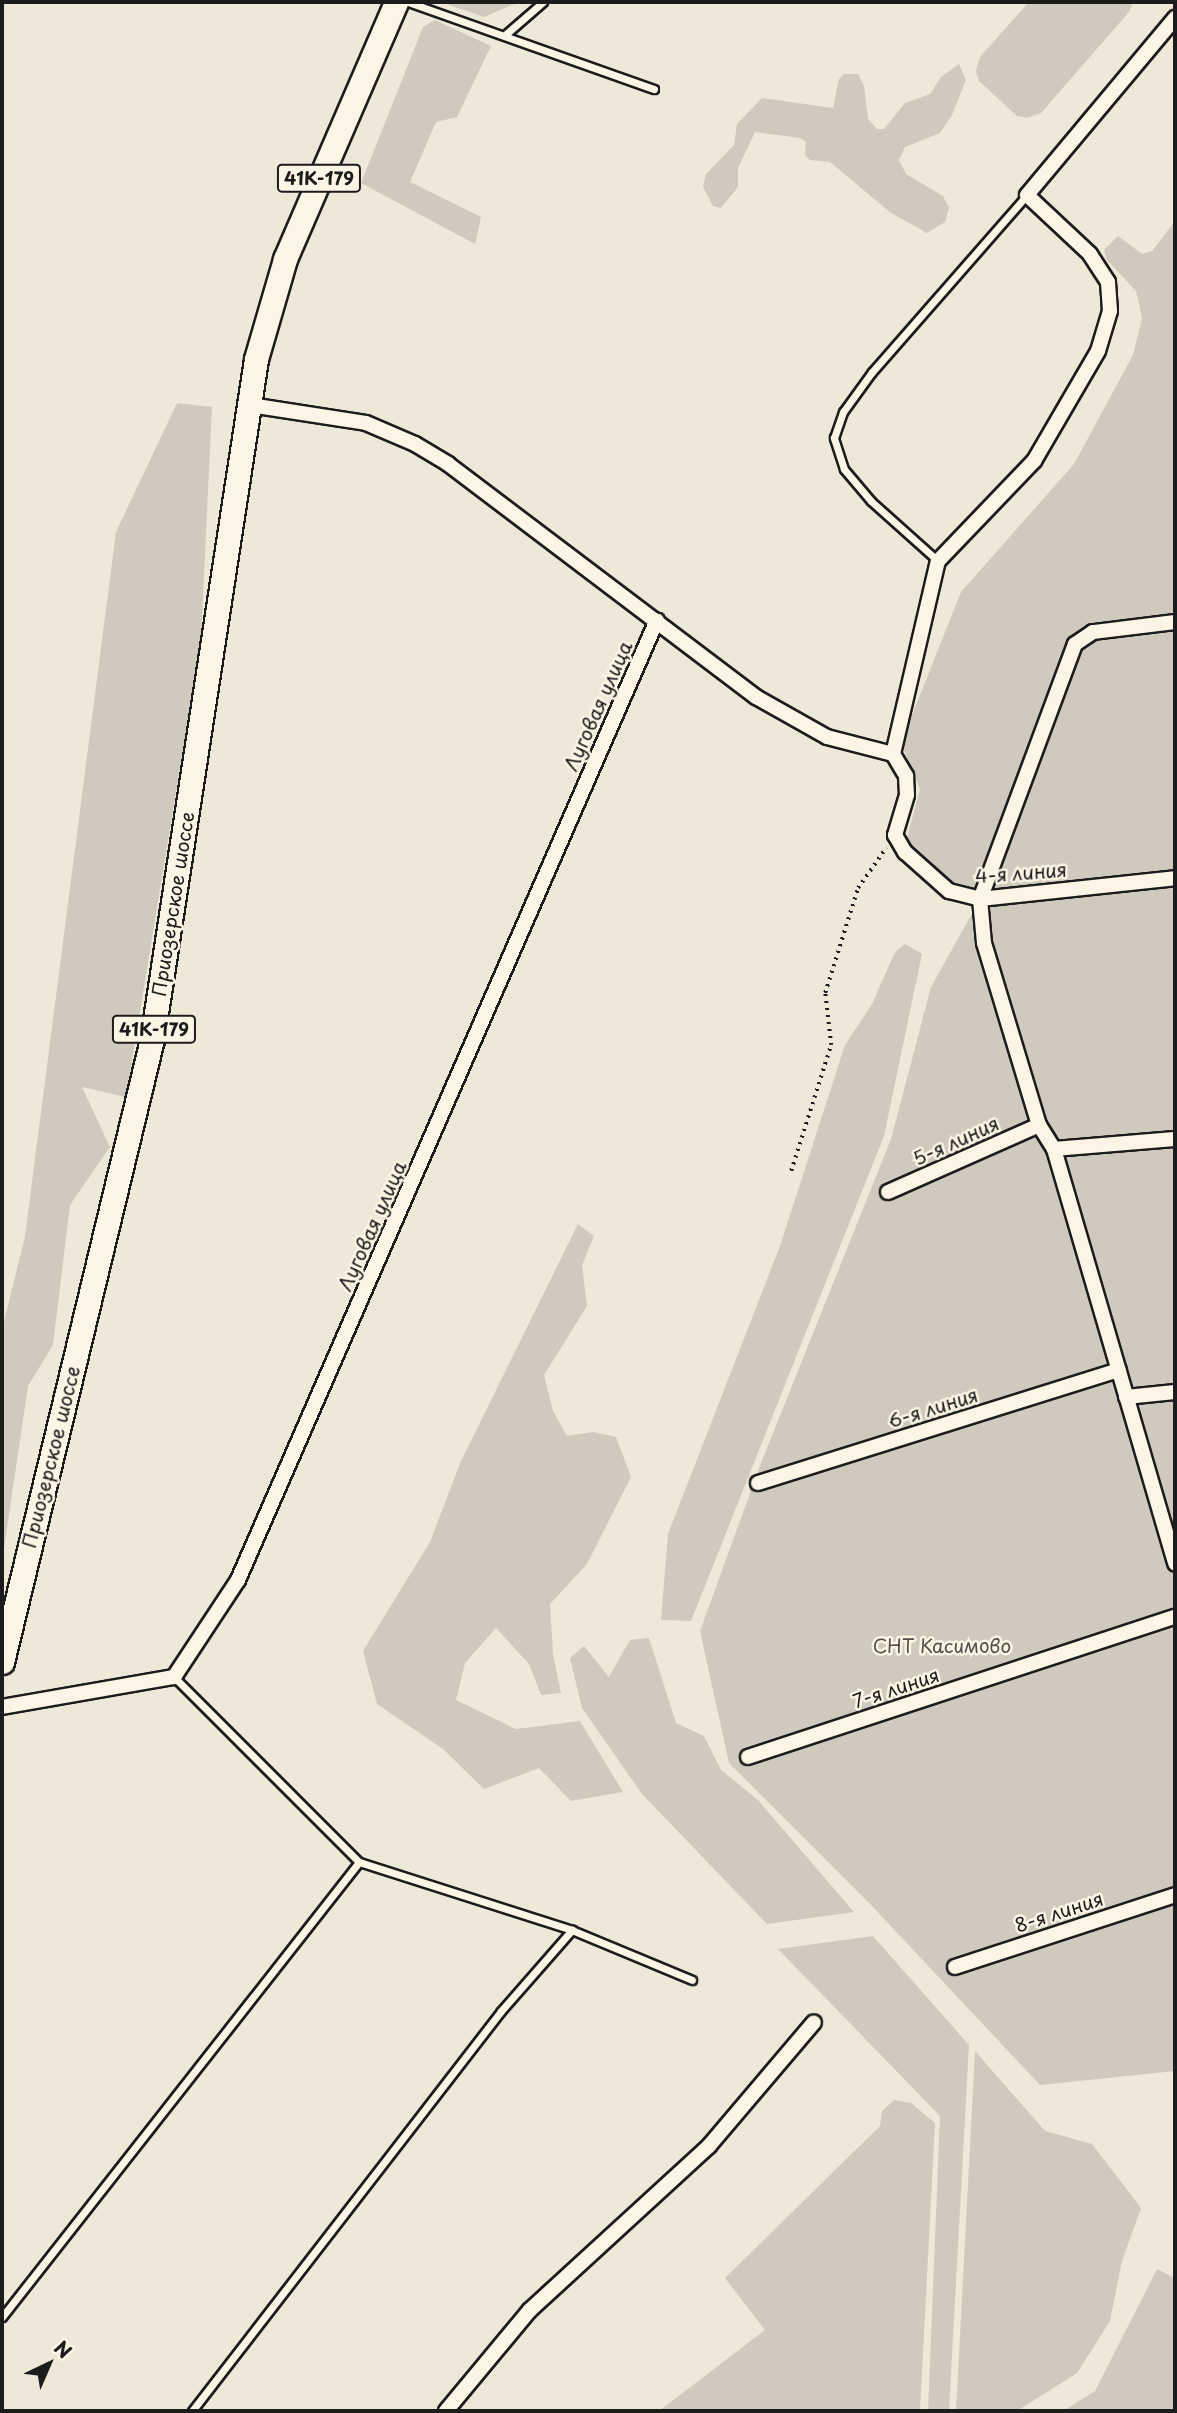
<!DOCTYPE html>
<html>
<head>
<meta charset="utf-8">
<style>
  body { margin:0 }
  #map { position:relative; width:1177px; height:2413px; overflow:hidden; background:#eee8d9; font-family:"Playpen Sans",sans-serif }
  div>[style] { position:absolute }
  .green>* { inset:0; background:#cfcabd }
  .path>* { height:3.5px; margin-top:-1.75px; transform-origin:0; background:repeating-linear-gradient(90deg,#1c1c1c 0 2px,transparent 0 7px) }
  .roads { filter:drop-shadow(2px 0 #1c1c1c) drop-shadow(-2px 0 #1c1c1c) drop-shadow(0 2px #1c1c1c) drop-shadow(0 -2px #1c1c1c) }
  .service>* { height:7px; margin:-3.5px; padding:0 3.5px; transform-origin:3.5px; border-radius:3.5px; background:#fcf5e5 }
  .minor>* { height:14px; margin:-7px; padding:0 7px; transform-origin:7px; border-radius:7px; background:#fcf5e5 }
  .primary>* { height:23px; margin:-11.5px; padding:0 11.5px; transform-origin:11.5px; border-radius:11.5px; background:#fcf5e5 }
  span { translate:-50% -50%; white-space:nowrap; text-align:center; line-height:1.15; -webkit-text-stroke:5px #fcf5e5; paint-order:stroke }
  .shield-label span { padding:2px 5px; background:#fcf5e5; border:2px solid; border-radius:5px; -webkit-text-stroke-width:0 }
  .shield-label { font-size:18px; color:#1c1c1c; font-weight:700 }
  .street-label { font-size:19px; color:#1c1c1c }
  .park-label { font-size:19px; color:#52504c }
  .frame { position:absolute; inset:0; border:4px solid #1c1c1c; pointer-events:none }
  .north { position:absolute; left:14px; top:2329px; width:70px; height:70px; -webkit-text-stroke:5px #fcf5e5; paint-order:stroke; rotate:44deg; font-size:19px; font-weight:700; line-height:28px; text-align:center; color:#1c1c1c }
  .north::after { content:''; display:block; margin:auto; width:24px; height:32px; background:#1c1c1c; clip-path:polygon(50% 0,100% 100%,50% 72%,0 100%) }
</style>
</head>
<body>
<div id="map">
  <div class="green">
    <div style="clip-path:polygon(441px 2px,519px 2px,484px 17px)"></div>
    <div style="clip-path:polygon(1029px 2px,1133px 2px,1129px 12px,1041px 113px,1027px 118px,1017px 116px,979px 81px,976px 71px,980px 57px)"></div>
    <div style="clip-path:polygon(435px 20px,491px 46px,457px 117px,436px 122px,410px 182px,481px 217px,475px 244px,361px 183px,423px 27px)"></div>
    <div style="clip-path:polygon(959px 64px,966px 80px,952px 115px,940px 133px,905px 147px,899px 160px,906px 174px,943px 196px,949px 208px,945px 222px,927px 233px,891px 213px,830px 162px,810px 160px,805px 155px,806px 142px,800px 138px,755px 132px,738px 168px,738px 187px,721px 208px,713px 206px,703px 187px,706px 174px,734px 145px,737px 124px,762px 98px,833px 108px,839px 79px,844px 74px,858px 74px,864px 86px,868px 119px,877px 129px,884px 129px,905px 103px,930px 94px,941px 77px)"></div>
    <div style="clip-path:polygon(1175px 221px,1175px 2071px,1040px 2085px,871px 1905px,729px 1763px,700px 1631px,761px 1463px,891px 1139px,931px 987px,974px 910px,973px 893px,951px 885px,906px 842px,920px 789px,901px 743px,961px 592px,1074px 464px,1133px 355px,1142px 318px,1136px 291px,1107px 260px,1104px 250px,1118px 236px,1142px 254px,1152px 251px)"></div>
    <div style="clip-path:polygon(177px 403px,212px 407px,201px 639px,126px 1097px,82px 1087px,110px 1147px,70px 1205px,53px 1345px,28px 1386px,2px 1562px,2px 1330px,25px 1236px,116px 532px)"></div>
    <div style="clip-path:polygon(905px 944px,922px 954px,884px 1136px,691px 1621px,661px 1620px,668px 1534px,780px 1246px,845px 1045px,872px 1004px,895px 952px)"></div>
    <div style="clip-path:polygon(578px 1224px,594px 1236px,582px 1265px,587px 1306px,544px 1375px,553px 1411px,567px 1436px,593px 1432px,616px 1437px,631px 1477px,587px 1564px,550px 1604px,553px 1654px,561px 1693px,541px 1695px,529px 1664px,496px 1628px,465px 1663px,456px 1700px,516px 1729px,580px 1721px,623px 1792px,571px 1801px,539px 1768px,484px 1789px,443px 1749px,377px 1704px,363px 1651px,430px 1542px,461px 1461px)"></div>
    <div style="clip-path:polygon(649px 1638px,676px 1723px,704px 1736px,721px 1770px,758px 1800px,854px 1912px,767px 1924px,642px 1794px,582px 1708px,570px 1658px,584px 1646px,609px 1677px,630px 1640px)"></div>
    <div style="clip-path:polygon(873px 1936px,969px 2045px,949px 2411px,928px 2411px,940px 2116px,778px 1949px)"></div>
    <div style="clip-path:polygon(975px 2051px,1045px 2131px,1092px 2144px,1141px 2208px,1122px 2261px,1110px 2321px,1077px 2373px,1017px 2411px,956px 2411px)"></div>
    <div style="clip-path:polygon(894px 2100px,911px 2103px,935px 2123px,920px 2411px,659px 2411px,765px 2330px,725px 2278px,880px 2126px,882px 2111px)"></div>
    <div style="clip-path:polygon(1157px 2269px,1175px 2278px,1175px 2411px,1063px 2411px,1095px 2391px)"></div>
  </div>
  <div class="path">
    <div style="left:791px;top:1171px;width:132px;rotate:-72.4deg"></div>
    <div style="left:831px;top:1045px;width:52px;rotate:-96.6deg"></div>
    <div style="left:825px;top:993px;width:110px;rotate:-72.6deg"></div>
    <div style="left:858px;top:888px;width:49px;rotate:-55deg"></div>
  </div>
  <div class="roads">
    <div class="service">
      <div style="left:408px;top:2px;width:261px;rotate:19.5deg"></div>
      <div style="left:506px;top:34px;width:49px;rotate:-40.9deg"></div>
      <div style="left:938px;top:561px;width:90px;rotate:-138.2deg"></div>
      <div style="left:871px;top:501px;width:42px;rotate:-130.2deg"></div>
      <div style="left:844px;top:469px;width:33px;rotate:-108deg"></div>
      <div style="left:834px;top:438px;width:28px;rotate:-71deg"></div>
      <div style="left:843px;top:412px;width:49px;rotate:-54.1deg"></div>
      <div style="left:872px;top:372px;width:235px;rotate:-48.8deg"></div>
      <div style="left:174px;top:1677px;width:262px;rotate:45deg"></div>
      <div style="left:359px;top:1862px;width:224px;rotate:17.7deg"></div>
      <div style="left:572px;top:1930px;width:130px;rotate:22.6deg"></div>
      <div style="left:2px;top:2317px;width:578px;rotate:-51.88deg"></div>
      <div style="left:192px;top:2411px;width:505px;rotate:-52.31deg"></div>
      <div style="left:501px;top:2011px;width:108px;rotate:-48.8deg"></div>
    </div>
    <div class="minor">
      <div style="left:250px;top:405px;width:117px;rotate:8.8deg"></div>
      <div style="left:366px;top:423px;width:53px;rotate:23.2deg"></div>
      <div style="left:415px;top:444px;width:39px;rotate:31deg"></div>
      <div style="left:448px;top:464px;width:386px;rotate:37.1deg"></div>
      <div style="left:756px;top:697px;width:81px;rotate:29.4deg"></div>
      <div style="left:827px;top:737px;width:68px;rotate:14.4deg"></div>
      <div style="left:1175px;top:622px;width:83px;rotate:173deg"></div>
      <div style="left:1093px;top:632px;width:22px;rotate:146deg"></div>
      <div style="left:1075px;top:644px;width:272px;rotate:110.4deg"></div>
      <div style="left:980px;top:899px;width:44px;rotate:84.8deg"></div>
      <div style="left:984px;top:943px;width:190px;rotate:73.2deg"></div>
      <div style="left:1039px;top:1125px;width:28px;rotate:58deg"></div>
      <div style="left:1054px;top:1149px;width:432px;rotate:73.7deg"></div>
      <div style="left:893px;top:754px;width:198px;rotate:-76.9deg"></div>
      <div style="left:938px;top:561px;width:139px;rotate:-46.2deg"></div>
      <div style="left:1034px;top:461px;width:127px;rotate:-59.8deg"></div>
      <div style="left:1098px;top:351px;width:42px;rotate:-73.3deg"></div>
      <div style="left:1110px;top:311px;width:29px;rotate:-94deg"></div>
      <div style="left:1108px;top:282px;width:33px;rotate:-123deg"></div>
      <div style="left:1090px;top:254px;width:86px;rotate:-136.9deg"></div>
      <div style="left:1027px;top:195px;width:231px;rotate:-50.1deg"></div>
      <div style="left:893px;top:754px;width:26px;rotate:59deg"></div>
      <div style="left:906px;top:776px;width:19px;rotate:87deg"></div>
      <div style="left:907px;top:795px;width:42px;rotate:106.7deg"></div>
      <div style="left:895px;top:835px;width:20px;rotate:60deg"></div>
      <div style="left:905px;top:852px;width:59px;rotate:41.6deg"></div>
      <div style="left:949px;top:891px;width:32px;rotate:14deg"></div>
      <div style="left:980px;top:899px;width:196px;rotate:-6.1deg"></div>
      <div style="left:1054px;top:1149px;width:121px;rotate:-4.7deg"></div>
      <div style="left:888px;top:1192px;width:165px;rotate:-23.9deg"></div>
      <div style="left:1126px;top:1397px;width:49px;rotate:-5.8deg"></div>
      <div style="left:758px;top:1483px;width:378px;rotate:-17.4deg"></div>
      <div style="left:2px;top:1707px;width:175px;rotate:-9.9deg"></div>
      <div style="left:174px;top:1677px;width:116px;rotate:-56.6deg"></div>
      <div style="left:238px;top:1580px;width:1047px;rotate:-66.42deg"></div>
      <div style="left:748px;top:1757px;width:449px;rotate:-18.2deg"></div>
      <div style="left:955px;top:1967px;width:231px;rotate:-18.1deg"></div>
      <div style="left:446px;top:2411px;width:131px;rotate:-50.3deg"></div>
      <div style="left:530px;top:2310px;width:243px;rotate:-42.5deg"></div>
      <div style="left:709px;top:2146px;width:162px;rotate:-49.7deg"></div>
    </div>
    <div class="primary">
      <div style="left:2px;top:1662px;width:641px;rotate:-76.46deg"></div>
      <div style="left:152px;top:1039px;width:688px;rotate:-81.3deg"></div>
      <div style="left:256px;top:359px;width:104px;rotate:-73.8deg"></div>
      <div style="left:285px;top:259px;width:280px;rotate:-66.6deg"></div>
    </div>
  </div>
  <div class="shield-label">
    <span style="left:319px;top:178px">41К-179</span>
    <span style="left:154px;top:1029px">41К-179</span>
  </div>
  <div class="street-label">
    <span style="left:598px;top:706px;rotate:-66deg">Луговая улица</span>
    <span style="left:1021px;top:873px;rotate:-4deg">4-я линия</span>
    <span style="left:173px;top:904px;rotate:-81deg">Приозерское шоссе</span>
    <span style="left:956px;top:1141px;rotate:-24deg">5-я линия</span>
    <span style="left:372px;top:1226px;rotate:-66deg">Луговая улица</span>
    <span style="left:933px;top:1408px;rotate:-17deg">6-я линия</span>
    <span style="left:51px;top:1457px;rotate:-76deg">Приозерское шоссе</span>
    <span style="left:896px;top:1688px;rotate:-18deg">7-я линия</span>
    <span style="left:1059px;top:1912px;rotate:-18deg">8-я линия</span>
  </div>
  <div class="park-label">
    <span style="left:942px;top:1646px">СНТ Касимово</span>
  </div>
  <div class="frame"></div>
  <div class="north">N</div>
</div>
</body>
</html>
